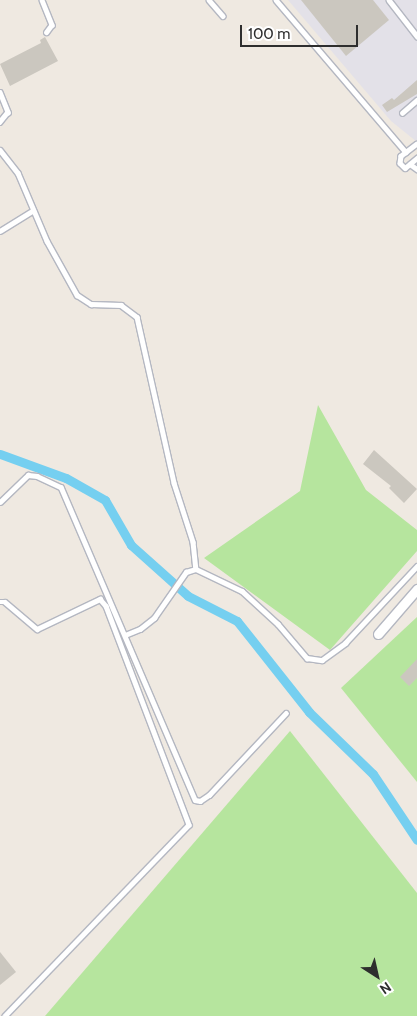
<!DOCTYPE html>
<html>
<head>
<meta charset="utf-8">
<style>
  body { margin:0 }
  #map { position:relative; width:417px; height:1016px; overflow:hidden; background:#efe9e1; font-family:Cabin,sans-serif }
  div>[style] { position:absolute }
  .industrial>* { inset:0; background:#e3e1e8 }
  .green>* { inset:0; background:#b6e59e }
  .canal>* { height:9px; margin:-4.5px; padding:0 4.5px; transform-origin:4.5px; border-radius:4.5px; background:#75cff0 }
  .building>* { inset:0; background:#cbc7bf }
  .roads { filter:drop-shadow(1px 0 #b4b7c1) drop-shadow(-1px 0 #b4b7c1) drop-shadow(0 1px #b4b7c1) drop-shadow(0 -1px #b4b7c1) }
  .service>* { height:4.5px; margin:-2.25px; padding:0 2.25px; transform-origin:2.25px; border-radius:2.25px; background:#fff }
  .minor>* { height:9px; margin:-4.5px; padding:0 4.5px; transform-origin:4.5px; border-radius:4.5px; background:#fff }
  span { translate:-50% -50%; white-space:nowrap; text-align:center; line-height:1.15; -webkit-text-stroke:4px #fff; paint-order:stroke }
  .north { position:absolute; left:352px; top:951px; width:50px; height:50px; -webkit-text-stroke:4px #fff; paint-order:stroke; rotate:145deg; font-size:14px; font-weight:700; line-height:20px; text-align:center; color:#2e2e2e }
  .north::after { content:''; display:block; margin:auto; width:18px; height:22px; background:#2e2e2e; clip-path:polygon(50% 0,100% 100%,50% 72%,0 100%) }
  .scale { position:absolute; left:240px; top:25px; width:118px; height:22px; box-sizing:border-box; border:2px solid #2e2e2e; border-top:0; padding-left:6px; font-size:15px; line-height:18px; white-space:nowrap; color:#2e2e2e; -webkit-text-stroke:4px #fff; paint-order:stroke }
</style>
</head>
<body>
<div id="map">
  <div class="industrial">
    <div style="clip-path:polygon(288px 0,417px 0,417px 142px,391px 121px)"></div>
  </div>
  <div class="green">
    <div style="clip-path:polygon(318px 405px,366px 490px,417px 530px,417px 551px,330px 650px,204px 558px,300px 491px)"></div>
    <div style="clip-path:polygon(417px 617px,417px 782px,341px 688px)"></div>
    <div style="clip-path:polygon(290px 731px,417px 893px,417px 1016px,45px 1016px)"></div>
  </div>
  <div class="canal">
    <div style="left:0;top:454px;width:70px;rotate:20deg"></div>
    <div style="left:66px;top:478px;width:45px;rotate:29.4deg"></div>
    <div style="left:105px;top:500px;width:52px;rotate:60deg"></div>
    <div style="left:131px;top:545px;width:76px;rotate:41.8deg"></div>
    <div style="left:188px;top:596px;width:55px;rotate:27deg"></div>
    <div style="left:237px;top:621px;width:116px;rotate:51.6deg"></div>
    <div style="left:309px;top:712px;width:89px;rotate:44.1deg"></div>
    <div style="left:373px;top:774px;width:79px;rotate:56.3deg"></div>
  </div>
  <div class="building">
    <div style="clip-path:polygon(301px 0,373px 0,389px 20px,346px 56px)"></div>
    <div style="clip-path:polygon(45px 37px,58px 61px,10px 86px,0 64px,41px 43px,40px 40px)"></div>
    <div style="clip-path:polygon(417px 80px,417px 94px,387px 112px,382px 105px,392px 98px,394px 100px)"></div>
    <div style="clip-path:polygon(374px 450px,417px 489px,404px 503px,389px 488px,391px 486px,363px 464px)"></div>
    <div style="clip-path:polygon(417px 659px,417px 678px,409px 686px,400px 677px)"></div>
    <div style="clip-path:polygon(0 952px,16px 972px,0 985px)"></div>
  </div>
  <div class="roads">
    <div class="service">
      <div style="left:42px;top:0;width:27px;rotate:68deg"></div>
      <div style="left:52px;top:25px;width:9px;rotate:126deg"></div>
      <div style="left:209px;top:0;width:21px;rotate:49deg"></div>
      <div style="left:276px;top:0;width:200px;rotate:49.5deg"></div>
      <div style="left:389px;top:0;width:46px;rotate:52.1deg"></div>
      <div style="left:0;top:92px;width:22px;rotate:68deg"></div>
      <div style="left:8px;top:112px;width:13px;rotate:129deg"></div>
      <div style="left:402px;top:113px;width:20px;rotate:-41deg"></div>
      <div style="left:417px;top:144px;width:20px;rotate:143deg"></div>
      <div style="left:401px;top:156px;width:7px;rotate:98deg"></div>
      <div style="left:400px;top:163px;width:7px;rotate:45deg"></div>
      <div style="left:405px;top:168px;width:16px;rotate:-40deg"></div>
      <div style="left:0;top:150px;width:29px;rotate:52deg"></div>
      <div style="left:18px;top:173px;width:74px;rotate:66.9deg"></div>
      <div style="left:47px;top:241px;width:62px;rotate:60.9deg"></div>
      <div style="left:77px;top:295px;width:17px;rotate:33deg"></div>
      <div style="left:91px;top:304px;width:30px;rotate:2deg"></div>
      <div style="left:121px;top:305px;width:20px;rotate:37deg"></div>
      <div style="left:137px;top:317px;width:170px;rotate:77.4deg"></div>
      <div style="left:174px;top:483px;width:62px;rotate:72.1deg"></div>
      <div style="left:193px;top:542px;width:27px;rotate:84deg"></div>
      <div style="left:410px;top:164px;width:9px;rotate:36deg"></div>
      <div style="left:0;top:231px;width:39px;rotate:-32deg"></div>
      <div style="left:0;top:502px;width:39px;rotate:-44deg"></div>
      <div style="left:28px;top:475px;width:9px;rotate:6deg"></div>
      <div style="left:37px;top:476px;width:26px;rotate:25deg"></div>
      <div style="left:61px;top:487px;width:340px;rotate:66.8deg"></div>
      <div style="left:195px;top:800px;width:5px;rotate:11deg"></div>
      <div style="left:200px;top:801px;width:11px;rotate:-34deg"></div>
      <div style="left:209px;top:795px;width:112px;rotate:-46.8deg"></div>
      <div style="left:0;top:602px;width:5px"></div>
      <div style="left:5px;top:602px;width:42px;rotate:40.2deg"></div>
      <div style="left:37px;top:629px;width:70px;rotate:-25.5deg"></div>
      <div style="left:100px;top:599px;width:9px;rotate:49deg"></div>
      <div style="left:106px;top:606px;width:234px;rotate:69.2deg"></div>
      <div style="left:189px;top:825px;width:265px;rotate:133.9deg"></div>
      <div style="left:125px;top:635px;width:16px;rotate:-22deg"></div>
      <div style="left:140px;top:629px;width:18px;rotate:-38deg"></div>
      <div style="left:154px;top:618px;width:56px;rotate:-55.2deg"></div>
      <div style="left:186px;top:572px;width:10px;rotate:-17deg"></div>
      <div style="left:196px;top:569px;width:51px;rotate:25.6deg"></div>
      <div style="left:242px;top:591px;width:49px;rotate:42.5deg"></div>
      <div style="left:278px;top:624px;width:45px;rotate:49.5deg"></div>
      <div style="left:307px;top:658px;width:15px;rotate:8deg"></div>
      <div style="left:322px;top:660px;width:29px;rotate:-36deg"></div>
      <div style="left:345px;top:643px;width:105px;rotate:-46.9deg"></div>
    </div>
    <div class="minor">
      <div style="left:378px;top:634px;width:60px;rotate:-49.1deg"></div>
    </div>
  </div>
  <div class="north">N</div>
  <div class="scale">100 m</div>
</div>
</body>
</html>
